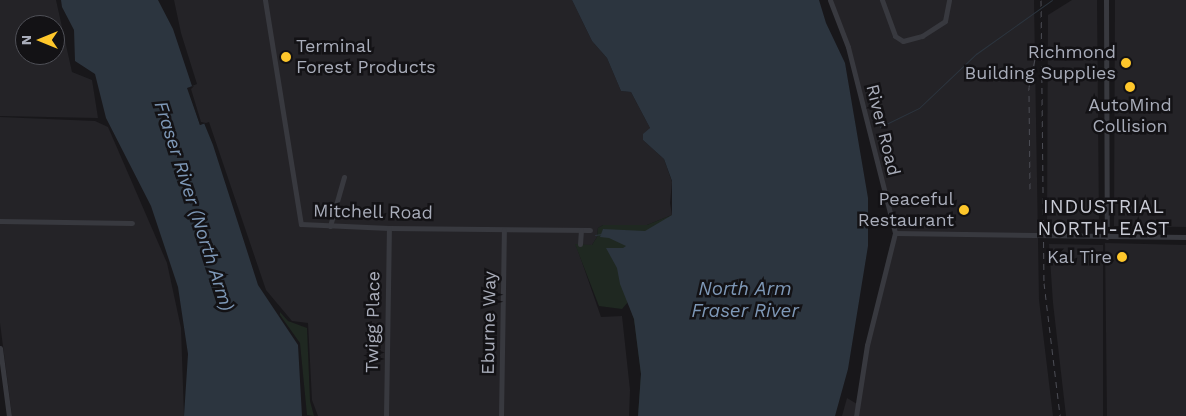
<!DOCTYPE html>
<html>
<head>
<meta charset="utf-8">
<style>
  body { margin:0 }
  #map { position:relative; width:1186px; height:416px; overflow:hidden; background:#18171a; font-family:"Work Sans",sans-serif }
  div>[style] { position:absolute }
  .built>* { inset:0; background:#242327 }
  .green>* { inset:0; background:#1f2821 }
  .water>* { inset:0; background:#2c353f }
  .pier>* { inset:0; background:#18171a }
  .stream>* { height:1px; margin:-0.5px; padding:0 0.5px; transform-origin:0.5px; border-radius:0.5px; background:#2c353f }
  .minor>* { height:5px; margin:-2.5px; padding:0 2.5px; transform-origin:2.5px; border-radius:2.5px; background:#38393f }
  .rail>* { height:1px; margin-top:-0.5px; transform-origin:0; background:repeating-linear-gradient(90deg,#4b4c54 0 6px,transparent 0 11px) }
  .dots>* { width:14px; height:14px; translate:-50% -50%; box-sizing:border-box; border:2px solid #131215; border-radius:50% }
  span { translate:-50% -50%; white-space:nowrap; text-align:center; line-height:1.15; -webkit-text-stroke:5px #131215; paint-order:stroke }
  .poi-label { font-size:18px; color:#a9adba }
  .left { translate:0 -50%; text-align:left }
  .right { translate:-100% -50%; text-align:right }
  .street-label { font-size:18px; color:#a9adba }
  .water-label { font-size:19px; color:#7e98b7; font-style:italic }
  .neighbourhood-label { font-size:19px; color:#caccd6; letter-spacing:1px }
  .north { position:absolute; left:15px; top:15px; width:50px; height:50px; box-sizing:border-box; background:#131215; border:1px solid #4f5057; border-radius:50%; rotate:270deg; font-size:14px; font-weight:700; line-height:20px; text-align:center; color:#a9adba }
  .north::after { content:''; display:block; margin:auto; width:18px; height:22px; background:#fec72b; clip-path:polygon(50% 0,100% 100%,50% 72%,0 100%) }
</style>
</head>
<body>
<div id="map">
  <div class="built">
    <div style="clip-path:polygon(evenodd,0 0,56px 0,72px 72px,92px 80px,98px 118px,0 116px,0 0,25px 25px,55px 25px,55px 55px,25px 55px,25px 25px)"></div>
    <div style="clip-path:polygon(174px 0,572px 0,592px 41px,607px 58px,621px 91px,631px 92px,650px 128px,643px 140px,664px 159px,672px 182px,670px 203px,672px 215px,647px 225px,603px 225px,598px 228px,597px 237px,592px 245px,576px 245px,601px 317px,622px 316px,630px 390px,629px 416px,318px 416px,312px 400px,308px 323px,292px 321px,266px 290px,209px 122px,200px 125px,187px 88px,197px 84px,181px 33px)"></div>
    <div style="clip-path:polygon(830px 0,1034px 0,1039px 300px,1053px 416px,856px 416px,867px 345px,895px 233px,848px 47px)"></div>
    <div style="clip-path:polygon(1072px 0,1097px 0,1099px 226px,1047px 225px,1048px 15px)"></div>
    <div style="clip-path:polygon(1115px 0,1186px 0,1186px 227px,1114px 226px)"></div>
    <div style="clip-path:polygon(0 117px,95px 121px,108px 127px,167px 263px,181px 328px,184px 416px,12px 416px,0 323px)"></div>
    <div style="clip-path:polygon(1105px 243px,1186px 245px,1186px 416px,1107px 416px)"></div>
    <div style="clip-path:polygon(1049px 244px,1103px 245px,1103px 416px,1066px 416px,1053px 303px)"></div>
    <div style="clip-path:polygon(847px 398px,857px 404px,854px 416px,842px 416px)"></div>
  </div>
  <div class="green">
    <div style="clip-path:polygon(672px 215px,638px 416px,641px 374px,634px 319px,628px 302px,622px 309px,599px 306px,575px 244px,592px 245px,597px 237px,598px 228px,603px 225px,647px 225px)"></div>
    <div style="clip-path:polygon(280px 312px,288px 321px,307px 328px,310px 401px,314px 416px,307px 415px,300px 343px,280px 315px)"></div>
  </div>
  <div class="water">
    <div style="clip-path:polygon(61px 0,158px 0,173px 29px,192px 86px,188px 88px,200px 125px,204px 123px,213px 145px,258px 285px,298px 345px,302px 416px,184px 416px,188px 354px,178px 287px,151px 206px,106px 118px,95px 74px,75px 61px,74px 30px,62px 7px)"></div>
    <div style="clip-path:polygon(572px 0,819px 0,826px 23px,845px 63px,868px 198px,868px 246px,848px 369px,835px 416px,638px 416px,641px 374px,634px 319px,620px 284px,617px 268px,606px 248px,623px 248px,626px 246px,609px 238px,600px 237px,603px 229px,645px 231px,672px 215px,672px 181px,664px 159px,643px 140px,643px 134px,650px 128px,631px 92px,621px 91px,607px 58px,592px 41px)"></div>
  </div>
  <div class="pier">
    <div style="clip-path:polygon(194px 86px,191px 89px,201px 122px,206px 123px,200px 125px,187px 88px)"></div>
  </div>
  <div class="stream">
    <div style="left:880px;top:127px;width:43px;rotate:-26deg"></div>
    <div style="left:919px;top:108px;width:79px;rotate:-43.5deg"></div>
    <div style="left:976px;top:54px;width:93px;rotate:-35.4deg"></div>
    <div style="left:595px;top:235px;width:7px;rotate:-8deg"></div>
  </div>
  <div class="minor">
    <div style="left:265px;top:0;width:227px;rotate:80.9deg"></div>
    <div style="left:301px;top:224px;width:88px;rotate:2.6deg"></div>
    <div style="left:389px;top:228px;width:201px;rotate:0.6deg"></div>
    <div style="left:830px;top:0;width:50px;rotate:69deg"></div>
    <div style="left:848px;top:47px;width:192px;rotate:75.8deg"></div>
    <div style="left:895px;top:233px;width:115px;rotate:104deg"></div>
    <div style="left:867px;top:345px;width:72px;rotate:98.8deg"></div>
    <div style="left:882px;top:0;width:38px;rotate:70deg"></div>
    <div style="left:895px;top:36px;width:9px;rotate:32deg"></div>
    <div style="left:903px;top:41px;width:20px;rotate:-15deg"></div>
    <div style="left:922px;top:36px;width:27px;rotate:-33deg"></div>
    <div style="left:945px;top:21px;width:21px;rotate:-79deg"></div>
    <div style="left:1106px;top:0;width:237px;rotate:89.8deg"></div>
    <div style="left:0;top:221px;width:132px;rotate:0.9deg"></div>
    <div style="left:330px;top:226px;width:51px;rotate:-74.1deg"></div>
    <div style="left:895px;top:233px;width:291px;rotate:0.8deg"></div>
    <div style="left:580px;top:244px;width:14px;rotate:-86deg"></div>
    <div style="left:0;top:348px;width:69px;rotate:82.5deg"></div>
    <div style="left:386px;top:416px;width:188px;rotate:-89.1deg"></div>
    <div style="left:501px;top:416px;width:186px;rotate:-89.1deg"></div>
  </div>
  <div class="rail">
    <div style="left:1041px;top:0;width:283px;rotate:89.4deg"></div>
    <div style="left:1044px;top:283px;width:134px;rotate:83.1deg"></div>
    <div style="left:1030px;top:189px;width:102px;rotate:-90.6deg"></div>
    <div style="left:1029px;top:87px;width:43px;rotate:-77.9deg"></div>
  </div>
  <div class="dots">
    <div style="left:286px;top:57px;background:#fec72b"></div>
    <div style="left:1126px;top:63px;background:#fec72b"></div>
    <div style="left:1130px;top:87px;background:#fec72b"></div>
    <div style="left:964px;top:210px;background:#fec72b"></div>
    <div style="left:1122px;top:257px;background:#fec72b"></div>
  </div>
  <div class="poi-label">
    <span class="left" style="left:296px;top:57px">Terminal<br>Forest Products</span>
    <span class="right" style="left:1116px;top:63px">Richmond<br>Building Supplies</span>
    <span style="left:1130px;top:116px">AutoMind<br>Collision</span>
    <span class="right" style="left:954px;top:210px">Peaceful<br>Restaurant</span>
    <span class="right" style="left:1112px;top:257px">Kal Tire</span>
  </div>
  <div class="street-label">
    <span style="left:883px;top:130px;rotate:76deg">River Road</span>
    <span style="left:373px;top:212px;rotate:1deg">Mitchell Road</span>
    <span style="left:373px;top:322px;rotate:-89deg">Twigg Place</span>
    <span style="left:489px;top:323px;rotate:-89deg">Eburne Way</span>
  </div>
  <div class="water-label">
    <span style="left:194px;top:206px;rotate:72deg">Fraser River (North Arm)</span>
    <span style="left:745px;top:300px">North Arm<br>Fraser River</span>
  </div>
  <div class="neighbourhood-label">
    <span style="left:1104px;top:218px">INDUSTRIAL<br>NORTH-EAST</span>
  </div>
  <div class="north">N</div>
</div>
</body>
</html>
